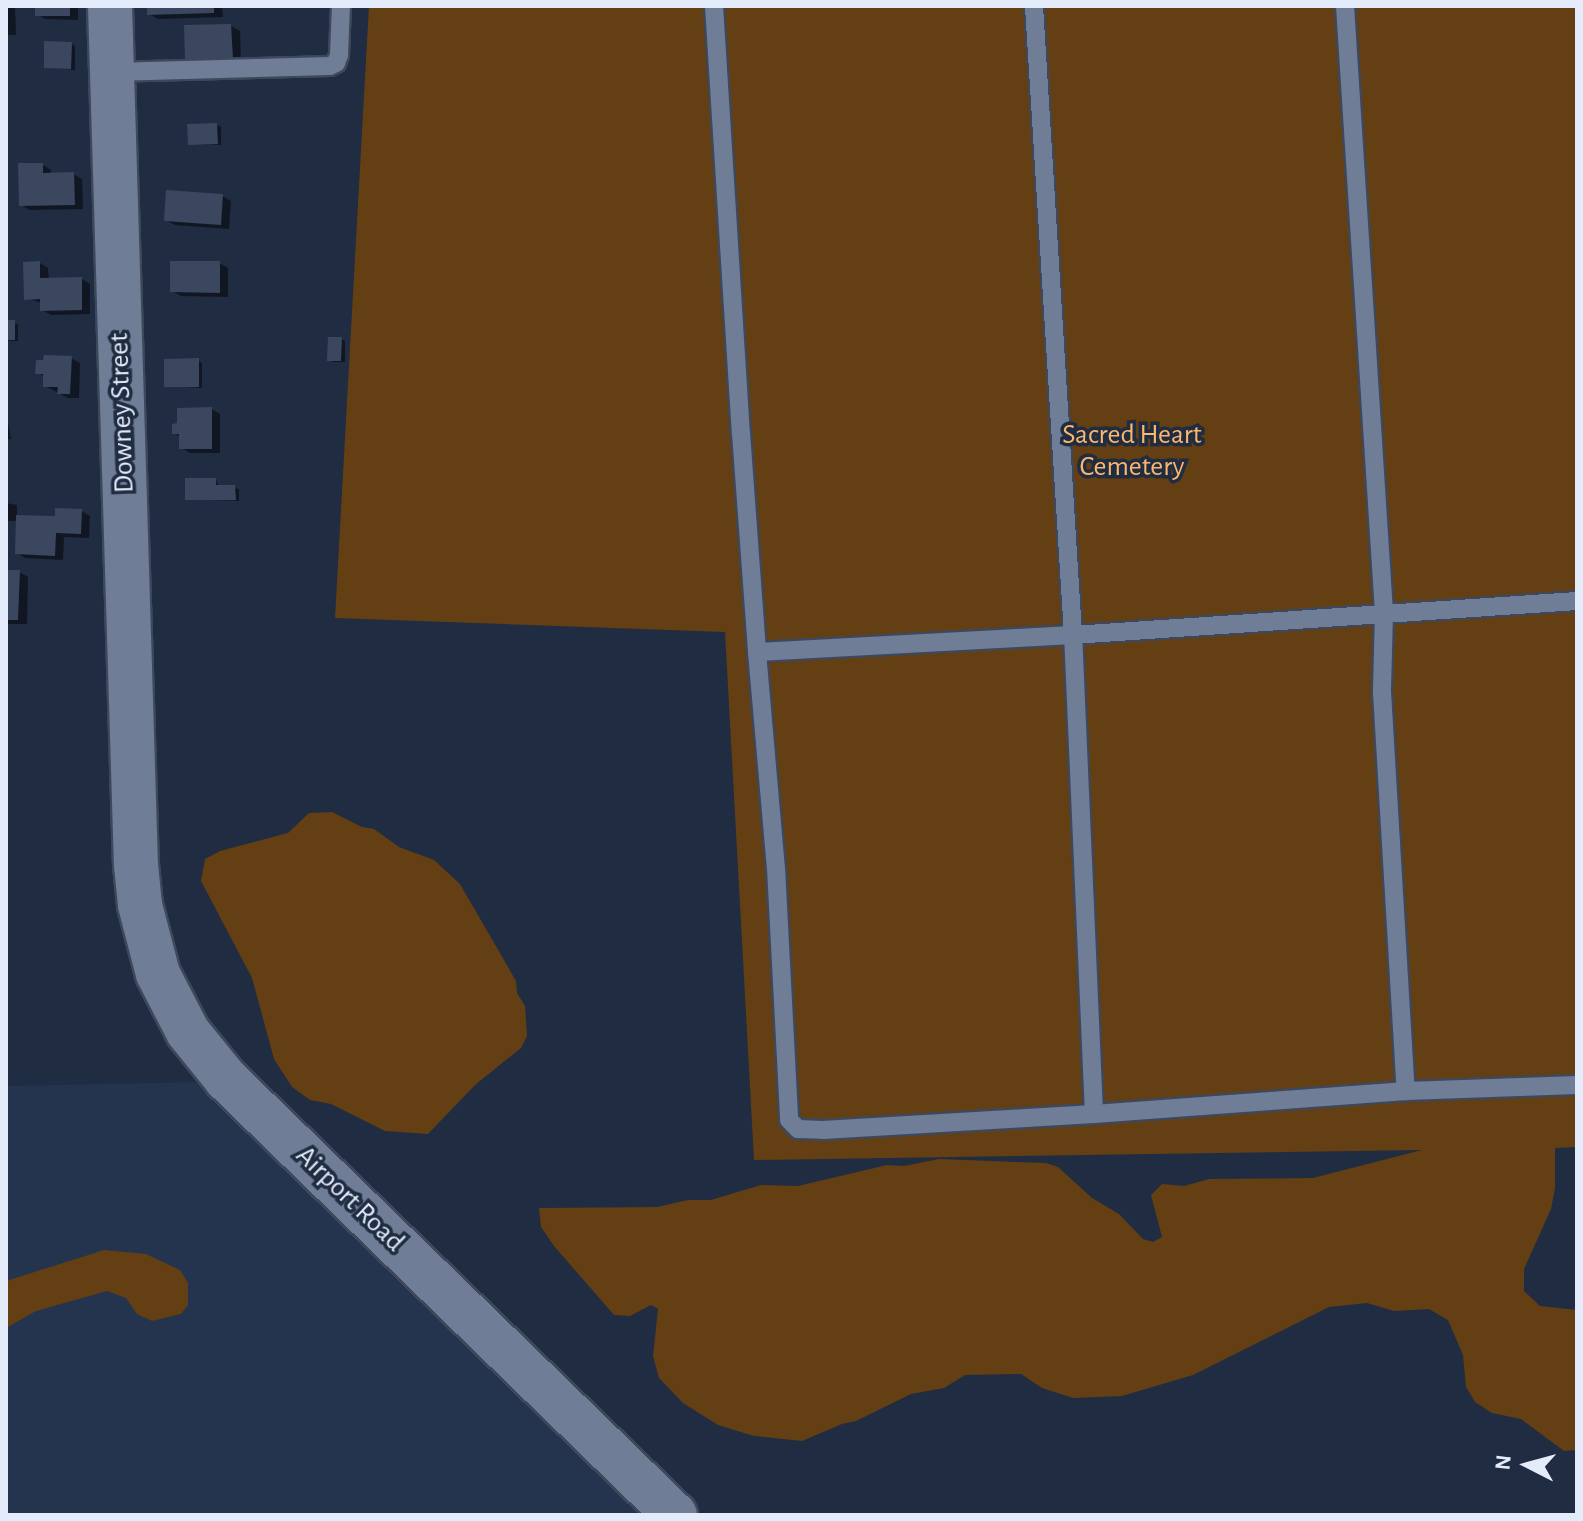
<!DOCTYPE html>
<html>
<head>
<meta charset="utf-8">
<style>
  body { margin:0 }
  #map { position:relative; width:1583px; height:1521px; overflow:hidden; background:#202c41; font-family:"Alegreya Sans",sans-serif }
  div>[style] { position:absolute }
  .built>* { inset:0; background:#24334e }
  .green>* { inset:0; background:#633f13 }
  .shadow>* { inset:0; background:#0007 }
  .building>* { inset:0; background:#3b475f }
  .roads { filter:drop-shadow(2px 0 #3e485a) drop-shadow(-2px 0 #3e485a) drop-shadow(0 2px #3e485a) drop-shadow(0 -2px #3e485a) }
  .service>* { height:18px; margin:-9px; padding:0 9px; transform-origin:9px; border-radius:9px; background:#6f7d97 }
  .tertiary>* { height:44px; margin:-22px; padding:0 22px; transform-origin:22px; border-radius:22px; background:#6f7d97 }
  span { translate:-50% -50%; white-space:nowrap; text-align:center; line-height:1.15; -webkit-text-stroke:7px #202c41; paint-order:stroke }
  .street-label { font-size:28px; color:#e4ecfb }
  .park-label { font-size:28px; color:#fab76c }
  .frame { position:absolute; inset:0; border:8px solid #e4ecfb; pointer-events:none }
  .north { position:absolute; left:1487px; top:1425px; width:80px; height:80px; -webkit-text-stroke:6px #202c41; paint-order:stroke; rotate:276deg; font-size:22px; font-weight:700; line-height:32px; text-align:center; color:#e4ecfb }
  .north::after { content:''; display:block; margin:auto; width:28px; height:36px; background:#e4ecfb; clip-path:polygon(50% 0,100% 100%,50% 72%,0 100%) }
</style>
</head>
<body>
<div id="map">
  <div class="built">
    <div style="clip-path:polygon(202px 1082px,642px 1515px,6px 1515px,6px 1086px)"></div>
  </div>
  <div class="green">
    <div style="clip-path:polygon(369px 6px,1577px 6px,1577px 1147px,1555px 1148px,1555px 1188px,1551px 1209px,1524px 1269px,1524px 1291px,1540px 1306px,1577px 1310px,1577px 1450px,1564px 1451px,1521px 1419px,1492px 1413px,1475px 1402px,1466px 1387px,1463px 1355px,1448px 1320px,1429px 1309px,1394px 1311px,1367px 1303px,1329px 1307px,1193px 1375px,1122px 1396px,1073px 1398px,1042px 1388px,1021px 1374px,965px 1375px,944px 1388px,911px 1394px,856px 1421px,842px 1424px,802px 1441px,754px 1436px,718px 1425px,683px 1403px,659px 1378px,653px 1356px,658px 1309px,651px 1305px,630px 1316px,614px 1315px,554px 1246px,541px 1227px,539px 1208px,657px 1207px,688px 1200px,711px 1200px,761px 1185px,798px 1186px,887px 1165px,904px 1166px,939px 1159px,1046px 1163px,1058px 1167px,1092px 1198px,1119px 1214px,1143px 1239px,1153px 1242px,1162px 1237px,1151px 1195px,1162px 1184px,1184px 1186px,1209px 1179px,1313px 1178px,1422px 1150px,754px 1160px,725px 632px,335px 618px)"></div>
    <div style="clip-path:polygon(332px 812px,362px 827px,374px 829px,399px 847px,434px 860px,460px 884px,516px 981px,517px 993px,525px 1006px,527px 1036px,521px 1048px,475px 1085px,428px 1134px,385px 1131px,331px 1104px,310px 1100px,292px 1087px,274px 1059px,252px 978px,201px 881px,205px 859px,220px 851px,288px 833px,309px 813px)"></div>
    <div style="clip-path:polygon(104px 1250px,146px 1254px,180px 1270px,188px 1283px,188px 1305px,181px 1314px,152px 1321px,137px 1314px,126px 1298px,107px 1291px,36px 1311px,6px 1328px,6px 1281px)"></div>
  </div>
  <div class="shadow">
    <div style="clip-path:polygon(6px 6px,15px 6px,16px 35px,6px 35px)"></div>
    <div style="clip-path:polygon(37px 6px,78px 6px,78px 20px,45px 19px,37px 14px)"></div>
    <div style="clip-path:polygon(149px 6px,222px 6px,223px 17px,158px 19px,149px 14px)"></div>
    <div style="clip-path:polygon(231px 26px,240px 31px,241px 63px,196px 65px,187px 60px)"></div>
    <div style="clip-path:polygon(72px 44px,75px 46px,75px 70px,46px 67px)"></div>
    <div style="clip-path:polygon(217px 125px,221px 127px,221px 145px,190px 144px)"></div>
    <div style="clip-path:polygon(43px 165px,51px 170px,51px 174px,73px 174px,82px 179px,83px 209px,30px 210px,21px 205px)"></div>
    <div style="clip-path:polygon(222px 196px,231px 201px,229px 229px,175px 225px,166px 220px)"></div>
    <div style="clip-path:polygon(40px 263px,48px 268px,49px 280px,82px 279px,90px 284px,90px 314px,51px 315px,42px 310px,42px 303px,26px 298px)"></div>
    <div style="clip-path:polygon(219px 263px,228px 268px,228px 297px,181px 296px,172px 291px)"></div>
    <div style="clip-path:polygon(6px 322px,18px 324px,18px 341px,6px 341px)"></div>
    <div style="clip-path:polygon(341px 339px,345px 341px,345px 362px,333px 362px,329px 360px)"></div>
    <div style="clip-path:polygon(71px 358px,80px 363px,79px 398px,68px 398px,45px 386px,45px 377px,37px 372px)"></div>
    <div style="clip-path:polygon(198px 360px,202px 363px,202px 388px,166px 386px)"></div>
    <div style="clip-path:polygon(211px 409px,220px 414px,220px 453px,190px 453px,181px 448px,181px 437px,174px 433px)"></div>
    <div style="clip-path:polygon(6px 412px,11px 439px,6px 440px)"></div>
    <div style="clip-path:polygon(216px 480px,219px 487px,239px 489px,239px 501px,187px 499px)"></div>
    <div style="clip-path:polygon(6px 503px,17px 505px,17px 517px,57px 518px,81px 511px,90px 516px,89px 538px,64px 537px,63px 560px,25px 558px,17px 553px,18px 521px,6px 521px)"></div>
    <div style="clip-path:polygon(6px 572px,19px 572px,28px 577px,27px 624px,6px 624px)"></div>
  </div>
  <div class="building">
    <div style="clip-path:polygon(35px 6px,70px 6px,70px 16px,35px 16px)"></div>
    <div style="clip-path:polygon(147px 6px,214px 6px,214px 13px,147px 15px)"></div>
    <div style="clip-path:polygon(231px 24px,233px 59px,185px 61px,184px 25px)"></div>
    <div style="clip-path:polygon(44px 41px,72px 42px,71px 69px,44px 68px)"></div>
    <div style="clip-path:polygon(217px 123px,218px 144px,188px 145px,187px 124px)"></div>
    <div style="clip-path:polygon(18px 163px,43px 163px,43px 173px,74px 172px,75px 205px,19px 206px)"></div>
    <div style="clip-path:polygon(166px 190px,223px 194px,221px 225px,164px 221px)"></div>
    <div style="clip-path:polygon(40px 261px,40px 278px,82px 277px,82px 310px,40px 311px,40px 299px,24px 300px,23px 262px)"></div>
    <div style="clip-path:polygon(170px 261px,220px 261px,220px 293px,170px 292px)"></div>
    <div style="clip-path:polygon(6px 320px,15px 320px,15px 340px,6px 340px)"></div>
    <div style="clip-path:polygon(328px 337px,342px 337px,341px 361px,327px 361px)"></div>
    <div style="clip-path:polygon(44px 355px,72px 356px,70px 394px,57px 394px,58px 387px,43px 387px,43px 374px,35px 374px,36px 360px,43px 360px)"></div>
    <div style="clip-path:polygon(199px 358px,199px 387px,164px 387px,164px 359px)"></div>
    <div style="clip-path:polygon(212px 407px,212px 449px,179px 449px,179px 434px,172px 434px,172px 424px,177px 423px,177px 408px)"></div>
    <div style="clip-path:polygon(185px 478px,216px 478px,216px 485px,235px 485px,236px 500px,185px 500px)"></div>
    <div style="clip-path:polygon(55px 508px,82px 509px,81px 534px,56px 533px,55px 556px,15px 554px,16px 515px,55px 516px)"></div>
    <div style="clip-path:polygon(6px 570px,20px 570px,18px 620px,6px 620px)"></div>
  </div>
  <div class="roads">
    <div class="service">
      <div style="left:714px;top:6px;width:428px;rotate:86.4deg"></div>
      <div style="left:741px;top:433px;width:220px;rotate:85.8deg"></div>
      <div style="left:757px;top:652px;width:217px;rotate:85deg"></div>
      <div style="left:776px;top:868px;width:252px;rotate:87deg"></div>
      <div style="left:789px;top:1120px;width:13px;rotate:45deg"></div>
      <div style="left:798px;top:1129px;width:25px;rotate:2deg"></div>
      <div style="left:823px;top:1130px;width:271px;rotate:-3.4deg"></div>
      <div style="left:1094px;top:1114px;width:479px;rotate:-92.5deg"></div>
      <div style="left:1073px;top:635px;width:316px;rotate:176.9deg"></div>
      <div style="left:1034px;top:6px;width:630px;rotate:86.45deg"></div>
      <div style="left:1073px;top:635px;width:505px;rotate:-3.86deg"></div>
      <div style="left:1345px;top:6px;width:608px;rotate:86.32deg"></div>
      <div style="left:1384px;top:613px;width:79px;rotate:91.5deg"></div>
      <div style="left:1382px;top:692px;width:400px;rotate:86.6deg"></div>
      <div style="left:1406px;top:1091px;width:171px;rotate:-2deg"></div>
      <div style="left:112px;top:72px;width:218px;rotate:-1.6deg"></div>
      <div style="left:330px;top:66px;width:7px;rotate:-27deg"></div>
      <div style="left:336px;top:63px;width:9px;rotate:-69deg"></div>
      <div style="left:339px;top:55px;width:49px;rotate:-87.7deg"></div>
      <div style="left:1094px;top:1114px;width:313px;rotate:-4.2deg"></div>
    </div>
    <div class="tertiary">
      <div style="left:110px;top:6px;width:859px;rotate:88.27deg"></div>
      <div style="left:136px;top:865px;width:40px;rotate:84.3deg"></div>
      <div style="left:140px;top:905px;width:71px;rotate:75.4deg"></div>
      <div style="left:158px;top:974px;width:65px;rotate:62.7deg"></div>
      <div style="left:188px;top:1032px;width:60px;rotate:51deg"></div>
      <div style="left:226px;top:1079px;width:626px;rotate:44.16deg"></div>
    </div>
  </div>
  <div class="street-label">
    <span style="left:122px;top:413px;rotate:-92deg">Downey Street</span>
    <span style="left:350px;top:1199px;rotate:44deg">Airport Road</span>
  </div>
  <div class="park-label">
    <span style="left:1132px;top:451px">Sacred Heart<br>Cemetery</span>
  </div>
  <div class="frame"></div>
  <div class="north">N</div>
</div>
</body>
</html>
